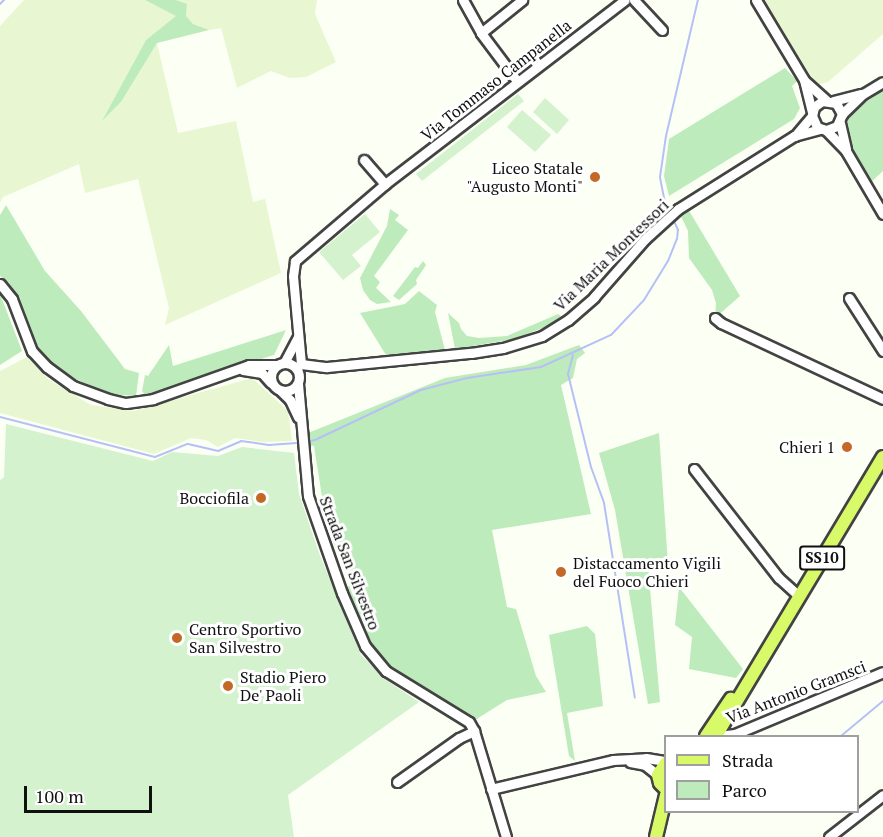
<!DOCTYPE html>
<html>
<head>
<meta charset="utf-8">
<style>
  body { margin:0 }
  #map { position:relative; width:883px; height:837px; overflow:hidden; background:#fcfff3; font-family:"PT Serif",serif }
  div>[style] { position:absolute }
  .farmland>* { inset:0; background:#e8f6d2 }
  .green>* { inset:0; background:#bdebbb }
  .pitch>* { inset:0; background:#d3f2cd }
  .stream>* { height:2px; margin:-1px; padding:0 1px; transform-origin:1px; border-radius:1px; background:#b6c0f7 }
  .roads { filter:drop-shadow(2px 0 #434343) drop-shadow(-2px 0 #434343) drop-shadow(0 2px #434343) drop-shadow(0 -2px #434343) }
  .minor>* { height:9px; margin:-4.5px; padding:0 4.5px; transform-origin:4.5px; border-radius:4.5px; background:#fff }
  .minor>.ring { margin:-4.5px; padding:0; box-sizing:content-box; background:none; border:9px solid #fff; border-radius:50% }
  .major>* { height:12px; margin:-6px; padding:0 6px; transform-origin:6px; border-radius:6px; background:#d8fa68 }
  .dots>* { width:16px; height:16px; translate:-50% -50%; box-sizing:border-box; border:3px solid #fff; border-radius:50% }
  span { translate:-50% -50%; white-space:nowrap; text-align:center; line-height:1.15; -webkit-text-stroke:6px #fff; paint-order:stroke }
  .shield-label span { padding:2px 4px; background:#fff; border:2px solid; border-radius:4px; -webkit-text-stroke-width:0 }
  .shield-label { font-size:15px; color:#101010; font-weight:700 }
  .street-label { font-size:16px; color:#101010 }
  .poi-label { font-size:16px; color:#101010 }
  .right { translate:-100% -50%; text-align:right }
  .left { translate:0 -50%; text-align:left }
  .legend { position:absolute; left:664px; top:735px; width:195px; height:78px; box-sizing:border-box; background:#fff; border:2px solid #9f9f9f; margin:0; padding:8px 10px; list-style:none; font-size:18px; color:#101010 }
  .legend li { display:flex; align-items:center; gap:12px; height:30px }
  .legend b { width:30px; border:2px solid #9f9f9f }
  .scale { position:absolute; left:24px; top:786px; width:128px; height:27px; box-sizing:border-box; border:3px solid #101010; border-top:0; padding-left:8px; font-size:18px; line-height:21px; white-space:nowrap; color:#101010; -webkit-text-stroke:4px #fff; paint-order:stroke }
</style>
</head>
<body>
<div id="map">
  <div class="farmland">
    <div style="clip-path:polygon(24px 0,145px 0,177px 16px,146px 40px,104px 119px,121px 102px,157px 43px,178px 133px,236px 121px,253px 202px,265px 199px,281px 273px,165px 325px,169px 308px,138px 179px,85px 193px,79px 164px,3px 197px,0 203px,0 26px)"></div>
    <div style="clip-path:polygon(176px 0,317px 0,315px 14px,336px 62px,306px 77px,290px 78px,271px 71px,237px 88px,221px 28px,209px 30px,193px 24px,186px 16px,187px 4px)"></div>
    <div style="clip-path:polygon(763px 0,883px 0,883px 34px,828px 82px,816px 85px)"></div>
    <div style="clip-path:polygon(27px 357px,48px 379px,91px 405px,134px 411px,252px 378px,288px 411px,292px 441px,262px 442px,235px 438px,218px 447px,206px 440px,191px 438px,154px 454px,0 413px,0 371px)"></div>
  </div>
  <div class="green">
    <div style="clip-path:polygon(145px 0,176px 0,187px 4px,186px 16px,193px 24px,209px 30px,157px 43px,121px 102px,102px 121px,146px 40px,176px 16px)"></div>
    <div style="clip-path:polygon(785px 68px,797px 81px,792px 86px,800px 108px,794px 119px,669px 196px,664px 176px,669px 139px)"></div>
    <div style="clip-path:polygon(883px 90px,883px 171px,871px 182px,849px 145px,847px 122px,853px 111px)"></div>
    <div style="clip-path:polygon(6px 205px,45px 271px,81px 311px,125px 369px,139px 373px,136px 396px,108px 394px,76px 379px,51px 362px,36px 347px,19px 298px,9px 283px,0 276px,0 215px)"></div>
    <div style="clip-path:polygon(390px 209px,399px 215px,395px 220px,408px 230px,374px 276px,380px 282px,376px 288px,391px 302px,377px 304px,370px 300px,363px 290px,360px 278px,387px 226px)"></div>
    <div style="clip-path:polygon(688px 209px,740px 296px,715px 318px,716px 303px,712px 290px,689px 258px,688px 231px,680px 214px)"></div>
    <div style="clip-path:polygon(423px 261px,426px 265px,416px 280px,417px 284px,399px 300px,393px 296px,415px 267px,418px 268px)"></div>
    <div style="clip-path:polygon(419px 291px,437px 305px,435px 312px,445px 350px,386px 355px,360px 313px,405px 304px)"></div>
    <div style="clip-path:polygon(0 294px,22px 351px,0 365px)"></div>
    <div style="clip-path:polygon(448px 313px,459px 323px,461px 329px,467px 336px,479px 338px,507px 336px,558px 314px,561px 316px,547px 326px,515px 339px,455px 349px)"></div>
    <div style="clip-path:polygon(286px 330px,274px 355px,150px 394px,145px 395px,142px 391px,145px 375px,148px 376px,169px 345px,173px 366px)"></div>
    <div style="clip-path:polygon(579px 345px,585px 353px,577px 359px,573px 378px,561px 385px,591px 514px,492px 530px,507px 607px,516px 609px,536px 676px,546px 692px,507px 700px,475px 720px,398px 674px,370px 648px,344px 589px,351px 585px,332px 539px,322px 497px,314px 446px,309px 445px,308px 433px,445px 378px,526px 365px)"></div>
    <div style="clip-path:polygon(659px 433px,668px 564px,648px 566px,660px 702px,648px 704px,615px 510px,599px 453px)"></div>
    <div style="clip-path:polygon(679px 587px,743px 669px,736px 678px,689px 669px,692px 637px,675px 625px)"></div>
    <div style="clip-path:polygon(587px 626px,595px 634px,603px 706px,567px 713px,575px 761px,569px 756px,549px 635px)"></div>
  </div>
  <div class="pitch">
    <div style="clip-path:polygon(518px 94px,524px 101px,422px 181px,416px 174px)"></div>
    <div style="clip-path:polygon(545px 98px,569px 120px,557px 134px,533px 112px)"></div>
    <div style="clip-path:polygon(522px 110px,551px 135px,535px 152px,507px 127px)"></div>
    <div style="clip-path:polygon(365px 214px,380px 232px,352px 255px,361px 266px,343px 280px,319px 252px)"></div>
    <div style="clip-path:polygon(6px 424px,153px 461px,172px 452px,218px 456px,242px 447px,294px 453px,299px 494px,319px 553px,361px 655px,386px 680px,419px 702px,288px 795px,294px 837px,0 837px,0 480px,4px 477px)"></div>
  </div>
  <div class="stream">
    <div style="left:0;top:4px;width:6px;rotate:-45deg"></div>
    <div style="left:670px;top:213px;width:16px;rotate:-112deg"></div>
    <div style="left:664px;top:198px;width:21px;rotate:-101deg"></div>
    <div style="left:660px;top:177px;width:41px;rotate:-81.7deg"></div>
    <div style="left:666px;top:136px;width:140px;rotate:-76.8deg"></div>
    <div style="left:573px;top:355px;width:20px;rotate:105deg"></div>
    <div style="left:568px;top:374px;width:96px;rotate:76.1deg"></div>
    <div style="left:591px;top:467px;width:38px;rotate:70deg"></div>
    <div style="left:604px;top:503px;width:197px;rotate:81deg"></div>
    <div style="left:0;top:417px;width:160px;rotate:14.5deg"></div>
    <div style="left:155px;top:457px;width:35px;rotate:-22deg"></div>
    <div style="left:188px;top:444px;width:31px;rotate:13deg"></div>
    <div style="left:218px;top:451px;width:25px;rotate:-23deg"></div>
    <div style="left:241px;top:441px;width:28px;rotate:8deg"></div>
    <div style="left:269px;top:445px;width:31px;rotate:-4deg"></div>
    <div style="left:305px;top:442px;width:10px;rotate:-11deg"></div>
    <div style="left:315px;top:440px;width:117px;rotate:-25.3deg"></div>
    <div style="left:421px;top:390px;width:48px;rotate:-14.6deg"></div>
    <div style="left:467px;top:378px;width:75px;rotate:-8.5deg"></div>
    <div style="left:541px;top:367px;width:77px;rotate:-24.6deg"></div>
    <div style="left:611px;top:335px;width:48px;rotate:-46.7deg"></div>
    <div style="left:644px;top:300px;width:46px;rotate:-58.4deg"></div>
    <div style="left:668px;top:261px;width:24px;rotate:-68deg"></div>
    <div style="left:677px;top:239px;width:9px;rotate:-84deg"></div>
    <div style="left:678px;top:230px;width:12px;rotate:-114deg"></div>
    <div style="left:841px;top:736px;width:55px;rotate:-39.8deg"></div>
  </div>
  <div class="roads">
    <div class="minor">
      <div style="left:463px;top:0;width:38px;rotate:61deg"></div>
      <div style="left:481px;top:33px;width:60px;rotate:53.1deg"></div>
      <div style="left:634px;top:0;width:41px;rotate:47deg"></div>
      <div style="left:756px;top:0;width:93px;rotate:59deg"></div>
      <div style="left:804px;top:80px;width:32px;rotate:76deg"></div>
      <div style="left:481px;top:33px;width:53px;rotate:-38.8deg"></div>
      <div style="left:806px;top:82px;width:27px;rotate:42deg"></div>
      <div style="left:833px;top:101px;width:29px;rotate:-14deg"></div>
      <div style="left:842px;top:114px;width:29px;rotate:-44deg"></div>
      <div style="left:863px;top:94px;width:23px;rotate:-31deg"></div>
      <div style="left:840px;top:123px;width:27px;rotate:77deg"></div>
      <div style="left:826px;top:130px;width:29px;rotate:46deg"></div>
      <div style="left:846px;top:151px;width:73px;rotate:59.6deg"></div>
      <div style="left:795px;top:136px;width:26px;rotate:-50deg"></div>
      <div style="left:812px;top:116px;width:9px;rotate:-77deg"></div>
      <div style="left:814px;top:107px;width:10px;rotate:-37deg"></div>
      <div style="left:822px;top:101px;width:14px;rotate:8deg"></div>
      <div style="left:836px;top:103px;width:13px;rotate:61deg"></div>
      <div style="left:842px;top:114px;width:13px;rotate:113deg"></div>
      <div style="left:837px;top:126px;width:12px;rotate:160deg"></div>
      <div style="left:826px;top:130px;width:9px;rotate:-162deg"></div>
      <div style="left:817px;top:127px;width:12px;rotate:-114deg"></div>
      <div style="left:364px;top:160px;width:32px;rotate:49deg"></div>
      <div style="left:0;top:284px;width:19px;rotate:51deg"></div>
      <div style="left:12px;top:299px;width:56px;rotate:69deg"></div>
      <div style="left:32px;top:351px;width:22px;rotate:47deg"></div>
      <div style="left:47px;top:367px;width:32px;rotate:36deg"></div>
      <div style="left:73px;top:386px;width:37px;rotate:20deg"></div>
      <div style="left:108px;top:399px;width:18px;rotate:13deg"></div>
      <div style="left:126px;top:403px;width:27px;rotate:-8deg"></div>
      <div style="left:153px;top:399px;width:102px;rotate:-19.5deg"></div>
      <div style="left:249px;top:365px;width:28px"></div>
      <div style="left:849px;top:298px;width:63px;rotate:57.3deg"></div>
      <div style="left:715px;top:318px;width:8px;rotate:40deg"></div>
      <div style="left:721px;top:323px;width:179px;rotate:25.1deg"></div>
      <div class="ring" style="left:271px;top:363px;width:19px;height:19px"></div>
      <div style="left:284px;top:363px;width:30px;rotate:-62deg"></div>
      <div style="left:301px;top:364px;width:88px;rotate:-95.2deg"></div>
      <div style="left:293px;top:276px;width:15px;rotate:-82deg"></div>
      <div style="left:295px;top:261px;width:118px;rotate:-40.5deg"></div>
      <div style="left:385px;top:184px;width:302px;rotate:-37.5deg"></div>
      <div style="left:296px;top:368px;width:6px;rotate:-39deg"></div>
      <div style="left:301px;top:364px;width:26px;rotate:7deg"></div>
      <div style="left:327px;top:367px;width:145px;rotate:-5.6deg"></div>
      <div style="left:471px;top:353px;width:32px;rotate:-9deg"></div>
      <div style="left:503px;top:348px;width:41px;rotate:-17.1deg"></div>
      <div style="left:542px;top:336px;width:31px;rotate:-32deg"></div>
      <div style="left:568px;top:320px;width:35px;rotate:-41deg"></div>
      <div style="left:594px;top:297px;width:77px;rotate:-48.7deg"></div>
      <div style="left:645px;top:239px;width:45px;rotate:-42.3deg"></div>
      <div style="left:678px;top:209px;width:137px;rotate:-32.2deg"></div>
      <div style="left:794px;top:136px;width:28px;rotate:-15deg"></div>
      <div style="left:243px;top:370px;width:19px;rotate:9deg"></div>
      <div style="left:262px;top:373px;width:13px;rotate:48deg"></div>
      <div style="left:298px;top:384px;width:112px;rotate:84.9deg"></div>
      <div style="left:308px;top:496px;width:103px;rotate:70.7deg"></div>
      <div style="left:342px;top:593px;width:58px;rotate:66.5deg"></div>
      <div style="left:365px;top:646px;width:33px;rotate:50deg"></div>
      <div style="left:386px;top:671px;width:97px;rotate:31.6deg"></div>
      <div style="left:469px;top:722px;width:10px;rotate:61deg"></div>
      <div style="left:474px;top:731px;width:111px;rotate:73.2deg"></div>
      <div style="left:281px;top:391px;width:13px;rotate:45deg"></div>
      <div style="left:290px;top:400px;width:19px;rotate:65deg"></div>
      <div style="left:694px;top:469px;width:138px;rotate:52.1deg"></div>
      <div style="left:779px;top:578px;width:27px;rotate:42deg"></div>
      <div style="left:718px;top:736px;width:17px;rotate:-7deg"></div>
      <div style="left:735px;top:734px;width:160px;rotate:-22.7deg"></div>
      <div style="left:630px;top:762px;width:15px;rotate:11deg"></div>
      <div style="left:645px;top:765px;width:16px;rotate:38deg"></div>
      <div style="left:397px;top:782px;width:76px;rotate:-35.4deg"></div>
      <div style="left:459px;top:738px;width:17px;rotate:-25deg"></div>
      <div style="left:491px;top:789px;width:125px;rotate:-13.4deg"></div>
      <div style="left:613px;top:760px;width:33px;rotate:-3deg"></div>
      <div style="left:646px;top:758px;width:20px;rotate:9deg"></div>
      <div style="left:829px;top:837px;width:68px;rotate:-37.9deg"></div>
    </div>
    <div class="major">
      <div style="left:706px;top:736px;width:45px;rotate:-56deg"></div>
      <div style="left:716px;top:736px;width:325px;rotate:-59.1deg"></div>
      <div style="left:666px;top:763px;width:14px;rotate:124deg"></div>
      <div style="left:658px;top:775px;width:8px;rotate:76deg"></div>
      <div style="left:660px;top:783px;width:8px;rotate:45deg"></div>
      <div style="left:656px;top:837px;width:43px;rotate:-76.6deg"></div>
    </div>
  </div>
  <div class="dots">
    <div style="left:595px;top:177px;background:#c36825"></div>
    <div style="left:847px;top:447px;background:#c36825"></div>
    <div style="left:261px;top:498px;background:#c36825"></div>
    <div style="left:561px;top:572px;background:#c36825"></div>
    <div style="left:177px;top:638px;background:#c36825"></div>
    <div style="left:228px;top:686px;background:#c36825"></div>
  </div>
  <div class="shield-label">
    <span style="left:822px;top:558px">SS10</span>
  </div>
  <div class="street-label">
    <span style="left:496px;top:80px;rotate:-38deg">Via Tommaso Campanella</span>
    <span style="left:611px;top:255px;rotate:-44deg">Via Maria Montessori</span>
    <span style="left:350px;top:563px;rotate:69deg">Strada San Silvestro</span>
    <span style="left:796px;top:692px;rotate:-21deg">Via Antonio Gramsci</span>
  </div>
  <div class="poi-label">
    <span class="right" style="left:583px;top:177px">Liceo Statale<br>"Augusto Monti"</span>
    <span class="right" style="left:835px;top:447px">Chieri 1</span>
    <span class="right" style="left:249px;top:498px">Bocciofila</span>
    <span class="left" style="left:573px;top:572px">Distaccamento Vigili<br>del Fuoco Chieri</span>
    <span class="left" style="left:189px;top:638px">Centro Sportivo<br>San Silvestro</span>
    <span class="left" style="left:240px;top:686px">Stadio Piero<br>De' Paoli</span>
  </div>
  <ul class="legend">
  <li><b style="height:8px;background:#d8fa68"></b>Strada</li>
  <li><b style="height:16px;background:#bdebbb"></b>Parco</li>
  </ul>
  <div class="scale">100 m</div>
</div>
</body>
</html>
